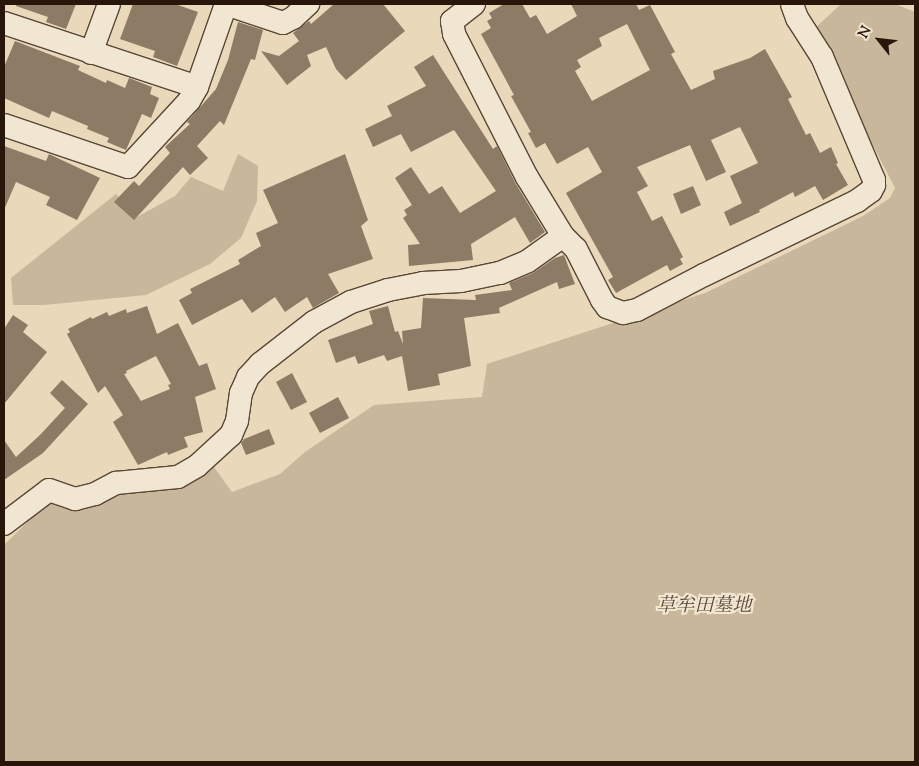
<!DOCTYPE html>
<html>
<head>
<meta charset="utf-8">
<style>
  body { margin:0 }
  #map { position:relative; width:919px; height:766px; overflow:hidden; background:#e9d8b9; font-family:"Sorts Mill Goudy","Noto Serif JP",serif }
  div>[style] { position:absolute }
  .green>* { inset:0; background:#c8b79b }
  .building>* { inset:0; background:#8c7b65 }
  .roads { filter:drop-shadow(1px 0 #584636) drop-shadow(-1px 0 #584636) drop-shadow(0 1px #584636) drop-shadow(0 -1px #584636) }
  .street>* { height:22px; margin:-11px; padding:0 11px; transform-origin:11px; border-radius:11px; background:#f1e6d2 }
  span { translate:-50% -50%; white-space:nowrap; text-align:center; line-height:1.15; -webkit-text-stroke:4.5px #f1e6d2; paint-order:stroke }
  .park-label { font-size:19px; color:#584636; font-style:italic }
  .frame { position:absolute; inset:0; border:5px solid #28160b; pointer-events:none }
  .north { position:absolute; left:854px; top:15px; width:50px; height:50px; -webkit-text-stroke:4px #f1e6d2; paint-order:stroke; rotate:299deg; font-size:14px; font-weight:700; line-height:20px; text-align:center; color:#28160b }
  .north::after { content:''; display:block; margin:auto; width:18px; height:22px; background:#28160b; clip-path:polygon(50% 0,100% 100%,50% 72%,0 100%) }
</style>
</head>
<body>
<div id="map">
  <div class="green">
    <div style="clip-path:polygon(841px 4px,895px 4px,915px 12px,915px 762px,4px 762px,4px 545px,50px 500px,173px 486px,214px 467px,232px 492px,280px 474px,305px 452px,374px 405px,482px 397px,487px 364px,705px 293px,863px 216px,890px 198px,895px 188px,813px 30px)"></div>
    <div style="clip-path:polygon(238px 154px,258px 166px,257px 201px,241px 238px,210px 264px,146px 295px,44px 305px,13px 305px,11px 278px,116px 194px,137px 217px,175px 196px,191px 177px,223px 191px)"></div>
  </div>
  <div class="building">
    <div style="clip-path:polygon(17px 4px,76px 4px,66px 29px,46px 22px,48px 17px,16px 6px)"></div>
    <div style="clip-path:polygon(133px 4px,175px 4px,198px 12px,177px 66px,153px 57px,155px 51px,120px 39px)"></div>
    <div style="clip-path:polygon(334px 4px,383px 4px,405px 31px,346px 80px,336px 69px,326px 47px,307px 55px,311px 66px,287px 85px,261px 51px,279px 56px,299px 41px,293px 33px,309px 21px,311px 24px)"></div>
    <div style="clip-path:polygon(evenodd,504px 4px,522px 4px,530px 18px,536px 15px,547px 34px,577px 16px,571px 4px,636px 4px,639px 10px,650px 5px,675px 52px,671px 54px,691px 90px,715px 79px,713px 71px,750px 58px,765px 49px,792px 97px,788px 99px,806px 135px,810px 133px,820px 153px,831px 147px,838px 163px,836px 164px,848px 185px,823px 200px,815px 186px,795px 197px,793px 192px,759px 210px,760px 212px,730px 226px,724px 212px,742px 203px,730px 176px,758px 163px,740px 127px,711px 140px,726px 172px,706px 181px,690px 145px,637px 167px,648px 186px,637px 192px,652px 221px,662px 216px,683px 257px,680px 259px,683px 264px,670px 271px,667px 265px,616px 293px,608px 280px,613px 277px,566px 193px,602px 172px,588px 147px,557px 164px,545px 143px,536px 148px,528px 133px,531px 132px,511px 96px,514px 95px,481px 34px,491px 28px,487px 21px,492px 18px,489px 13px,504px 4px,627px 24px,650px 70px,592px 101px,575px 71px,581px 67px,577px 60px,602px 46px,599px 38px,627px 24px)"></div>
    <div style="clip-path:polygon(238px 22px,263px 30px,255px 60px,251px 59px,224px 125px,220px 121px,197px 146px,208px 158px,190px 175px,183px 167px,134px 220px,114px 202px,134px 181px,139px 186px,170px 153px,165px 147px,190px 124px,187px 122px,216px 89px,228px 60px)"></div>
    <div style="clip-path:polygon(15px 41px,80px 66px,78px 70px,106px 83px,107px 80px,125px 88px,129px 78px,152px 87px,150px 94px,159px 98px,151px 118px,142px 114px,126px 150px,107px 142px,109px 138px,87px 129px,88px 126px,52px 111px,49px 118px,4px 98px,4px 67px)"></div>
    <div style="clip-path:polygon(433px 55px,493px 149px,497px 146px,516px 184px,545px 232px,530px 243px,515px 217px,471px 244px,473px 260px,409px 266px,408px 245px,420px 244px,403px 218px,407px 215px,404px 210px,412px 205px,395px 178px,411px 167px,429px 194px,442px 186px,460px 213px,496px 191px,454px 130px,411px 152px,401px 134px,373px 147px,365px 129px,392px 116px,387px 106px,426px 86px,414px 67px)"></div>
    <div style="clip-path:polygon(4px 146px,46px 161px,49px 154px,100px 178px,77px 220px,46px 205px,50px 197px,16px 182px,4px 210px)"></div>
    <div style="clip-path:polygon(345px 154px,368px 220px,361px 226px,373px 259px,328px 274px,339px 293px,313px 308px,307px 297px,285px 312px,275px 297px,252px 313px,242px 299px,192px 325px,179px 300px,192px 293px,190px 289px,240px 264px,238px 260px,261px 246px,256px 233px,278px 223px,263px 190px)"></div>
    <div style="clip-path:polygon(693px 186px,701px 205px,681px 214px,673px 194px)"></div>
    <div style="clip-path:polygon(564px 255px,575px 284px,559px 289px,557px 282px,499px 308px,500px 313px,464px 318px,471px 366px,438px 374px,440px 385px,408px 391px,402px 356px,387px 361px,384px 355px,358px 364px,355px 356px,336px 363px,328px 340px,373px 324px,369px 311px,388px 306px,395px 332px,398px 331px,403px 344px,402px 331px,421px 328px,423px 298px,476px 300px,475px 295px,512px 290px,509px 283px,533px 273px,555px 258px)"></div>
    <div style="clip-path:polygon(evenodd,147px 306px,157px 334px,178px 323px,199px 366px,207px 363px,216px 389px,195px 397px,203px 432px,184px 437px,188px 447px,168px 455px,167px 452px,138px 465px,113px 422px,123px 415px,105px 386px,98px 393px,67px 334px,70px 332px,68px 329px,91px 317px,92px 319px,107px 312px,109px 316px,126px 309px,127px 313px,147px 306px,156px 356px,171px 384px,168px 385px,170px 389px,141px 401px,124px 374px,127px 373px,126px 371px,156px 356px)"></div>
    <div style="clip-path:polygon(13px 315px,28px 325px,23px 332px,47px 352px,4px 404px,4px 329px)"></div>
    <div style="clip-path:polygon(292px 373px,307px 402px,291px 410px,276px 382px)"></div>
    <div style="clip-path:polygon(62px 380px,88px 404px,43px 453px,4px 480px,4px 440px,16px 457px,40px 435px,65px 408px,50px 393px)"></div>
    <div style="clip-path:polygon(338px 397px,349px 418px,320px 433px,309px 413px)"></div>
    <div style="clip-path:polygon(269px 429px,275px 444px,246px 455px,241px 443px,244px 439px)"></div>
  </div>
  <div class="roads">
    <div class="street">
      <div style="left:226px;top:4px;width:60px;rotate:18.4deg"></div>
      <div style="left:283px;top:23px;width:11px;rotate:-27deg"></div>
      <div style="left:293px;top:18px;width:21px;rotate:-43deg"></div>
      <div style="left:474px;top:4px;width:28px;rotate:142deg"></div>
      <div style="left:452px;top:21px;width:13px;rotate:81deg"></div>
      <div style="left:454px;top:34px;width:161px;rotate:63deg"></div>
      <div style="left:527px;top:177px;width:69px;rotate:58.6deg"></div>
      <div style="left:563px;top:236px;width:18px;rotate:45deg"></div>
      <div style="left:576px;top:249px;width:57px;rotate:63deg"></div>
      <div style="left:602px;top:300px;width:9px;rotate:54deg"></div>
      <div style="left:607px;top:307px;width:17px;rotate:21deg"></div>
      <div style="left:623px;top:313px;width:14px;rotate:-12deg"></div>
      <div style="left:637px;top:310px;width:76px;rotate:-27.6deg"></div>
      <div style="left:704px;top:275px;width:170px;rotate:-25.8deg"></div>
      <div style="left:857px;top:201px;width:17px;rotate:-36deg"></div>
      <div style="left:871px;top:191px;width:7px;rotate:-63deg"></div>
      <div style="left:874px;top:185px;width:5px;rotate:-90deg"></div>
      <div style="left:874px;top:180px;width:134px;rotate:-112.9deg"></div>
      <div style="left:822px;top:57px;width:46px;rotate:-122.7deg"></div>
      <div style="left:797px;top:18px;width:15px;rotate:-110deg"></div>
      <div style="left:4px;top:23px;width:203px;rotate:18.3deg"></div>
      <div style="left:91px;top:53px;width:52px;rotate:-69.8deg"></div>
      <div style="left:4px;top:125px;width:131px;rotate:18.7deg"></div>
      <div style="left:128px;top:167px;width:90px;rotate:-47.3deg"></div>
      <div style="left:189px;top:101px;width:16px;rotate:-60deg"></div>
      <div style="left:197px;top:87px;width:88px;rotate:-70.7deg"></div>
      <div style="left:4px;top:524px;width:56px;rotate:-37.1deg"></div>
      <div style="left:49px;top:490px;width:28px;rotate:19deg"></div>
      <div style="left:75px;top:499px;width:21px;rotate:-14deg"></div>
      <div style="left:95px;top:494px;width:24px;rotate:-28deg"></div>
      <div style="left:116px;top:483px;width:62px;rotate:-5.5deg"></div>
      <div style="left:178px;top:477px;width:22px;rotate:-30deg"></div>
      <div style="left:197px;top:466px;width:46px;rotate:-42.4deg"></div>
      <div style="left:231px;top:435px;width:15px;rotate:-67deg"></div>
      <div style="left:237px;top:421px;width:28px;rotate:-82deg"></div>
      <div style="left:241px;top:393px;width:17px;rotate:-66deg"></div>
      <div style="left:248px;top:377px;width:18px;rotate:-47deg"></div>
      <div style="left:260px;top:364px;width:68px;rotate:-37.9deg"></div>
      <div style="left:314px;top:322px;width:42px;rotate:-28.4deg"></div>
      <div style="left:351px;top:302px;width:39px;rotate:-18deg"></div>
      <div style="left:388px;top:290px;width:36px;rotate:-11deg"></div>
      <div style="left:423px;top:283px;width:38px;rotate:-3deg"></div>
      <div style="left:461px;top:281px;width:40px;rotate:-12deg"></div>
      <div style="left:500px;top:273px;width:30px;rotate:-23deg"></div>
      <div style="left:528px;top:261px;width:43px;rotate:-35.5deg"></div>
    </div>
  </div>
  <div class="park-label">
    <span style="left:704px;top:607px">草牟田墓地</span>
  </div>
  <div class="frame"></div>
  <div class="north">N</div>
</div>
</body>
</html>
